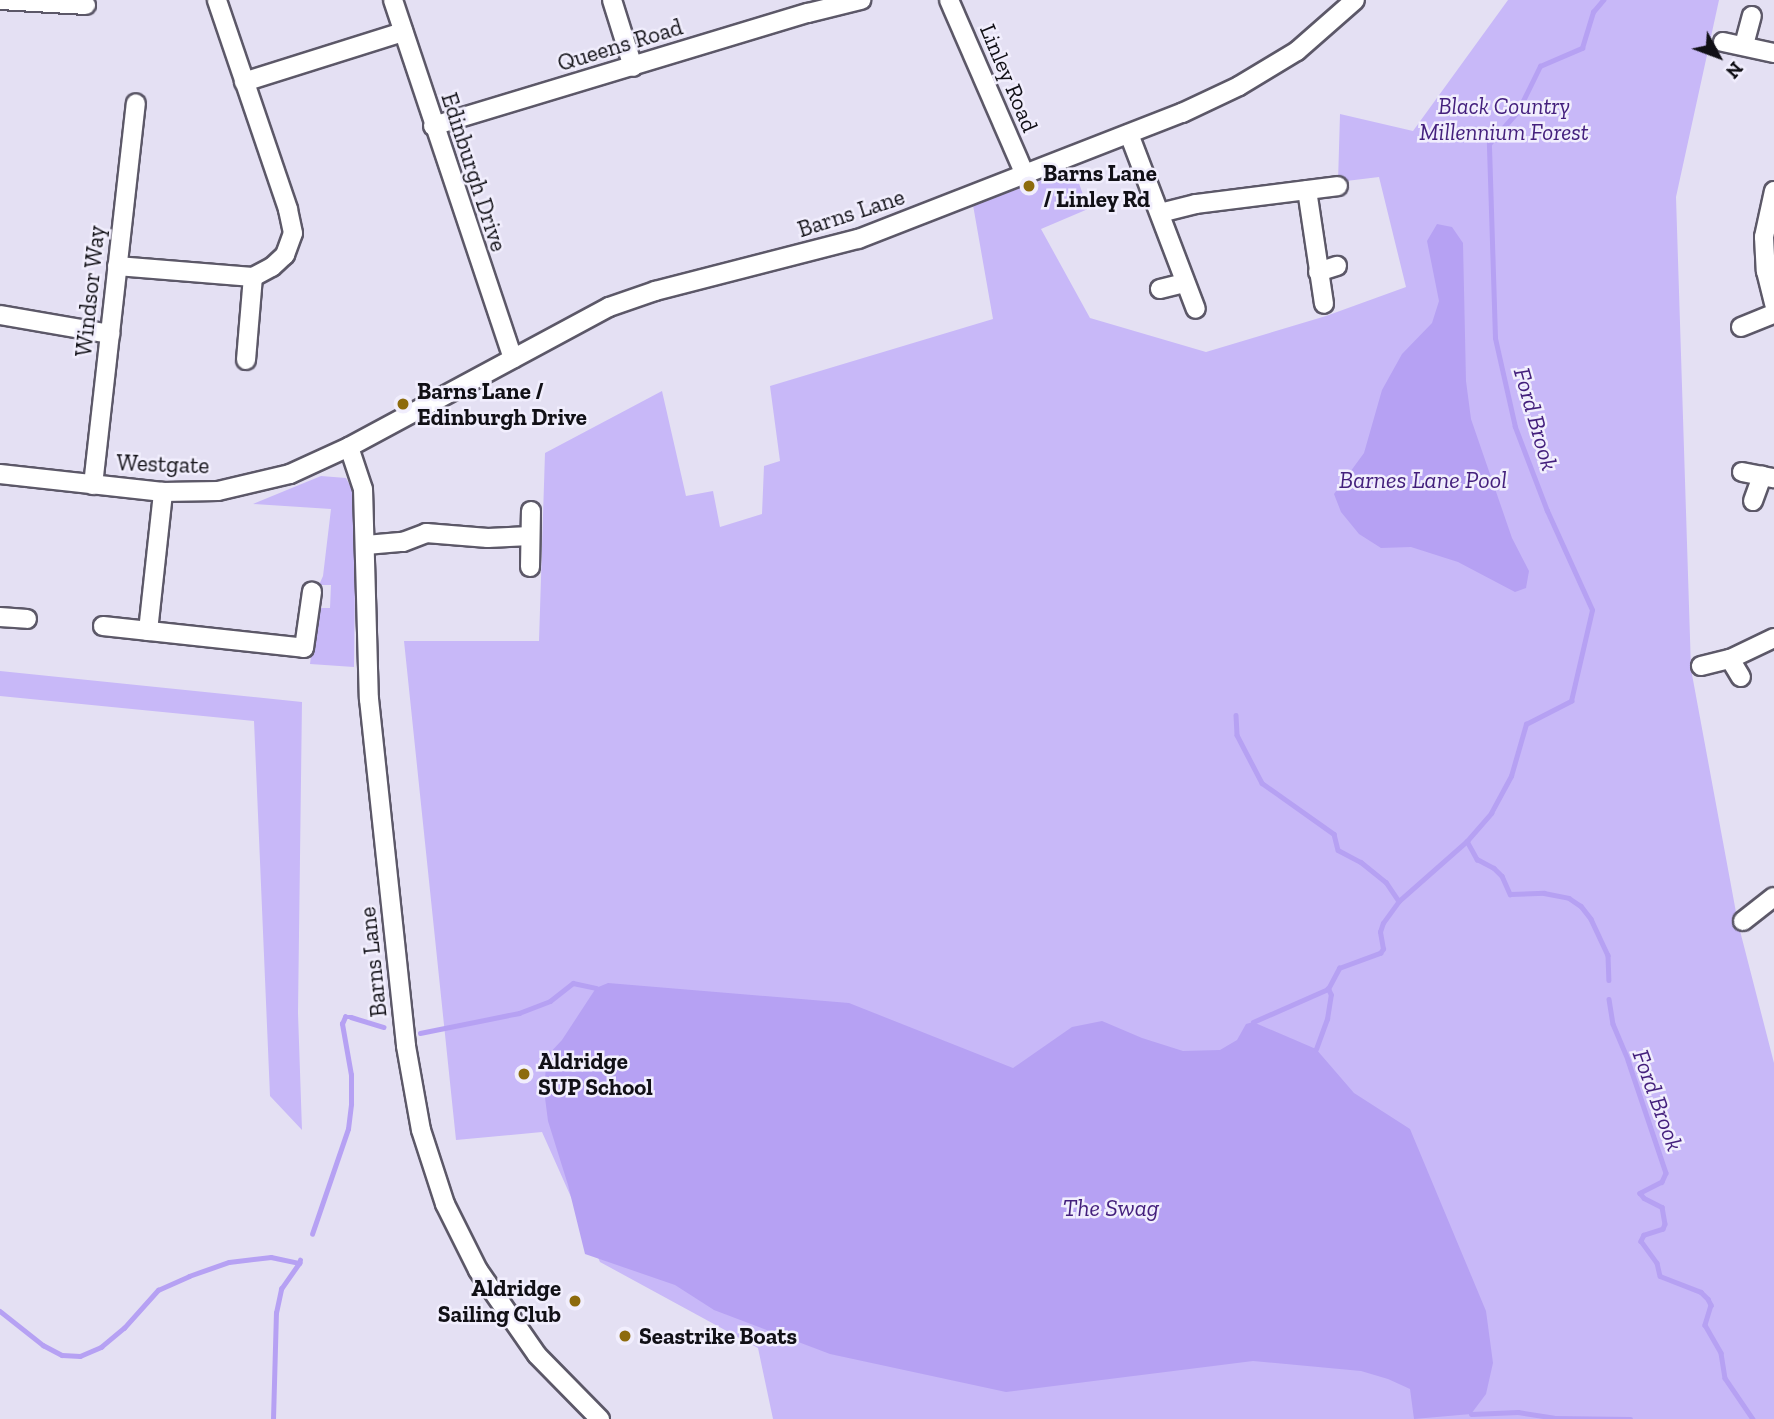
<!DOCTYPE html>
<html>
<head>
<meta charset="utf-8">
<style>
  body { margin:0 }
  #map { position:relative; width:1774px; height:1419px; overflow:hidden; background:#e4e0f3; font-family:"Zilla Slab",serif }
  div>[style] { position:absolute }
  .green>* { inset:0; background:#c8b8f8 }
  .water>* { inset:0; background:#b6a1f3 }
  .stream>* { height:4.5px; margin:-2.25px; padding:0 2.25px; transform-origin:2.25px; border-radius:2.25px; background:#b6a1f3 }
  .roads { filter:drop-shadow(2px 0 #5c5868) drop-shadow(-2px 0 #5c5868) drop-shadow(0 2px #5c5868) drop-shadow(0 -2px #5c5868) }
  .minor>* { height:18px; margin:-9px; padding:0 9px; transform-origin:9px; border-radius:9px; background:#fff }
  .dots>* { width:19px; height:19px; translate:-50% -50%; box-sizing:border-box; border:4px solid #f1eefd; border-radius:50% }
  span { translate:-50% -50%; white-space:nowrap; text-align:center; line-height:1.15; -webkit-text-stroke:5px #f1eefd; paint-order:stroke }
  .street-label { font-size:23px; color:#111016 }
  .park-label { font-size:23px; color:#44207d; font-style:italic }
  .poi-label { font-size:23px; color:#111016; font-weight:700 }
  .left { translate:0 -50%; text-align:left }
  .right { translate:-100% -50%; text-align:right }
  .water-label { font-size:24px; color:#431f7c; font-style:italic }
  .north { position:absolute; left:1683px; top:21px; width:70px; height:70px; -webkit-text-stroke:5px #f1eefd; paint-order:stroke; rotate:131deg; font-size:19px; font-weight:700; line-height:28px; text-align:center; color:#111016 }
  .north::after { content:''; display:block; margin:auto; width:24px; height:32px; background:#111016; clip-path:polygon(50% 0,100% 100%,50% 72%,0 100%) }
</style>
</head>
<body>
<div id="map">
  <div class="green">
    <div style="clip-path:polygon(1508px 0,1719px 0,1676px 197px,1691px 669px,1738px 923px,1774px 1063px,1774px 1419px,773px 1419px,758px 1348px,600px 1262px,542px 1132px,456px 1140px,404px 641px,539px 641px,545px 453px,662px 391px,686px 496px,713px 491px,720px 527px,762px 514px,764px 466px,780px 461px,770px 386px,993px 319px,973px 205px,1074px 169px,1088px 209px,1041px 229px,1090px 318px,1206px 352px,1326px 316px,1406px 287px,1379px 177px,1338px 182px,1340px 114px,1413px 131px)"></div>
    <div style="clip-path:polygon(321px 476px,346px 478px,356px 497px,354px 667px,310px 664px,317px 608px,330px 608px,331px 585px,319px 585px,323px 576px,331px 509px,253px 504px)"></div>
    <div style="clip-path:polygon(0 671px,302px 702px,298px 1013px,302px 1130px,270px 1096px,254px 721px,0 696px)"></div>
  </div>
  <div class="water">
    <div style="clip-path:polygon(1437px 224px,1452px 227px,1463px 243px,1466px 381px,1471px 419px,1512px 538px,1529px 571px,1526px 588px,1515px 592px,1458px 562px,1411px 547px,1381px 548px,1359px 534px,1341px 512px,1334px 494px,1364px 453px,1382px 390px,1402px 354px,1432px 323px,1439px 301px,1427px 241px)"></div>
    <div style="clip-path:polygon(608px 983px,849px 1003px,1013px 1068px,1072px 1027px,1102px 1021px,1142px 1038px,1183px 1051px,1220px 1050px,1237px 1040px,1246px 1024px,1253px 1022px,1316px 1049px,1354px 1093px,1410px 1129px,1486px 1311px,1493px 1363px,1486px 1394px,1471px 1414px,1414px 1419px,1410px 1389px,1388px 1379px,1361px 1371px,1253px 1361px,1006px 1392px,830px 1354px,714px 1310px,675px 1285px,585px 1254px,568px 1185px,548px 1121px,544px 1090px,547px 1056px,562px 1040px,596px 988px)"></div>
  </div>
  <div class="stream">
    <div style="left:1236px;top:715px;width:20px;rotate:87deg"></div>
    <div style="left:1237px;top:735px;width:54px;rotate:62.5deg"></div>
    <div style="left:1262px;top:783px;width:88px;rotate:35.3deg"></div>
    <div style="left:1334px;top:834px;width:16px;rotate:76deg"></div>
    <div style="left:1338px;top:850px;width:26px;rotate:28deg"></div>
    <div style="left:1361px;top:862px;width:32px;rotate:39deg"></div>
    <div style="left:1386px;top:882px;width:23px;rotate:56deg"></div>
    <div style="left:1467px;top:841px;width:21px;rotate:61deg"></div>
    <div style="left:1477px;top:859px;width:19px;rotate:28deg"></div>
    <div style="left:1494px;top:868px;width:11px;rotate:45deg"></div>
    <div style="left:1502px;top:876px;width:20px;rotate:66deg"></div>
    <div style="left:1510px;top:894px;width:34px;rotate:-2deg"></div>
    <div style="left:1544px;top:893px;width:25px;rotate:11deg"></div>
    <div style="left:1569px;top:898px;width:14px;rotate:34deg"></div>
    <div style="left:1581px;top:906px;width:16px;rotate:52deg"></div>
    <div style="left:1591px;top:919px;width:40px;rotate:65deg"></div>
    <div style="left:1608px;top:955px;width:25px;rotate:88deg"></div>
    <div style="left:1609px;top:999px;width:25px;rotate:81deg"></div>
    <div style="left:1613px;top:1024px;width:39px;rotate:67deg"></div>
    <div style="left:1628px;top:1060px;width:119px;rotate:71.4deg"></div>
    <div style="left:1666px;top:1173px;width:10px;rotate:114deg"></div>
    <div style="left:1662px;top:1182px;width:25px;rotate:153deg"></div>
    <div style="left:1640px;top:1193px;width:6px;rotate:51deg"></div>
    <div style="left:1644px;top:1198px;width:20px;rotate:27deg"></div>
    <div style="left:1662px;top:1207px;width:17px;rotate:80deg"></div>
    <div style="left:1665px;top:1224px;width:5px;rotate:112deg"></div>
    <div style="left:1663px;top:1229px;width:20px;rotate:162deg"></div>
    <div style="left:1644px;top:1235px;width:7px;rotate:117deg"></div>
    <div style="left:1641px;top:1241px;width:27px;rotate:54deg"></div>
    <div style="left:1657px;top:1263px;width:13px;rotate:77deg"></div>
    <div style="left:1660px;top:1276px;width:44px;rotate:21.3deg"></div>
    <div style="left:1701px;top:1292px;width:10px;rotate:45deg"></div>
    <div style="left:1708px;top:1299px;width:7px;rotate:63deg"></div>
    <div style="left:1711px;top:1305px;width:21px;rotate:107deg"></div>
    <div style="left:1705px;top:1325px;width:32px;rotate:60deg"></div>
    <div style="left:1721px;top:1353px;width:25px;rotate:81deg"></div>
    <div style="left:1725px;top:1378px;width:50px;rotate:55.7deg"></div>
    <div style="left:1253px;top:1022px;width:82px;rotate:-23.7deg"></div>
    <div style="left:420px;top:1033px;width:101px;rotate:-11.4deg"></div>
    <div style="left:519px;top:1013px;width:33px;rotate:-21deg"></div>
    <div style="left:550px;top:1001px;width:29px;rotate:-38deg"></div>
    <div style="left:573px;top:983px;width:24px;rotate:12deg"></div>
    <div style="left:1316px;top:1049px;width:32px;rotate:-70deg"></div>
    <div style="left:1327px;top:1019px;width:24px;rotate:-81deg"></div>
    <div style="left:1331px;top:995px;width:7px;rotate:-117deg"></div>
    <div style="left:1328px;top:989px;width:24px;rotate:-62deg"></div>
    <div style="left:1339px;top:968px;width:44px;rotate:-20.1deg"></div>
    <div style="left:1380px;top:953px;width:5px;rotate:-53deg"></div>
    <div style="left:1383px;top:949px;width:17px;rotate:-100deg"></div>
    <div style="left:1380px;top:932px;width:9px;rotate:-72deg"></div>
    <div style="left:1383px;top:923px;width:27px;rotate:-54deg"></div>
    <div style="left:1399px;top:901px;width:91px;rotate:-41.4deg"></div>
    <div style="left:1467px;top:841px;width:37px;rotate:-49deg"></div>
    <div style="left:1491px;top:813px;width:42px;rotate:-61.6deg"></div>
    <div style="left:1511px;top:776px;width:54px;rotate:-73.9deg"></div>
    <div style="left:1526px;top:724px;width:51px;rotate:-27.1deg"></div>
    <div style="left:1571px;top:701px;width:93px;rotate:-77deg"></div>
    <div style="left:1592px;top:610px;width:109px;rotate:-114.4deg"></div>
    <div style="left:1547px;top:511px;width:90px;rotate:-110.9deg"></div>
    <div style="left:1515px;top:427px;width:91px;rotate:-102.7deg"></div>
    <div style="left:1495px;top:338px;width:194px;rotate:-91.8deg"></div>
    <div style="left:1489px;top:144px;width:44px;rotate:-48.7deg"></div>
    <div style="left:1518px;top:111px;width:50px;rotate:-63.9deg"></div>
    <div style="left:1540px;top:66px;width:46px;rotate:-23.2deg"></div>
    <div style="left:1582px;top:48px;width:38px;rotate:-73deg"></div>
    <div style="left:1593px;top:12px;width:16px;rotate:-50deg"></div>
    <div style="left:312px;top:1234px;width:111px;rotate:-71.1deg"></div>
    <div style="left:348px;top:1129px;width:25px;rotate:-83deg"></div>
    <div style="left:351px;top:1104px;width:29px;rotate:-90deg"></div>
    <div style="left:351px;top:1075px;width:52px;rotate:-100deg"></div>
    <div style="left:342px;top:1024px;width:8px;rotate:-67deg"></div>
    <div style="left:345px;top:1017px;width:6px"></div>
    <div style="left:351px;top:1017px;width:34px;rotate:17deg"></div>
    <div style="left:0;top:1311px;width:55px;rotate:38.3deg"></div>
    <div style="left:43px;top:1345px;width:21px;rotate:28deg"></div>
    <div style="left:62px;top:1355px;width:18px;rotate:3deg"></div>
    <div style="left:80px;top:1356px;width:23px;rotate:-23deg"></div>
    <div style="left:101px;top:1347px;width:30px;rotate:-40deg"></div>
    <div style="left:124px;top:1328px;width:51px;rotate:-48.2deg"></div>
    <div style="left:158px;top:1290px;width:34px;rotate:-24deg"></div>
    <div style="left:189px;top:1276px;width:42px;rotate:-19.3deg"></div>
    <div style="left:229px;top:1262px;width:42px;rotate:-6.8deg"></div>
    <div style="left:271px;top:1257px;width:29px;rotate:12deg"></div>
    <div style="left:299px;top:1263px;width:3px;rotate:-72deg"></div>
    <div style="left:1471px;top:1414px;width:47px;rotate:-2.4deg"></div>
    <div style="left:1518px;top:1412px;width:36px;rotate:9deg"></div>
    <div style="left:1554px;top:1418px;width:76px;rotate:0.8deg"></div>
    <div style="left:273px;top:1419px;width:106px;rotate:-88.4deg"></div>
    <div style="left:276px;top:1313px;width:25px;rotate:-78deg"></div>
    <div style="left:281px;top:1289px;width:32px;rotate:-55deg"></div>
  </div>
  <div class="roads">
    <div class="minor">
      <div style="left:0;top:0;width:86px;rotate:3.3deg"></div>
      <div style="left:393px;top:0;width:378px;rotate:71.5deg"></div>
      <div style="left:612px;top:0;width:70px;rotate:72.6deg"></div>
      <div style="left:949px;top:0;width:191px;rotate:66.5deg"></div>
      <div style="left:1723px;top:42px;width:52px;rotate:12.2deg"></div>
      <div style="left:1744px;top:45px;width:30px;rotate:-75deg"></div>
      <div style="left:244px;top:82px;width:167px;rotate:-17.5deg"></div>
      <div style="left:433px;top:126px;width:392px;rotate:-16.8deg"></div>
      <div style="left:808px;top:13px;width:55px;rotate:-13.8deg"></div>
      <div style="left:1129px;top:134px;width:187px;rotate:69.1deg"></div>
      <div style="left:1307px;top:190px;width:115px;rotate:81.5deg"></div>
      <div style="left:1774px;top:191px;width:47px;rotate:102.3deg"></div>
      <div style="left:1764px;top:237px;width:34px;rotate:87deg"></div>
      <div style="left:1766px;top:271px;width:34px;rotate:76deg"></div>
      <div style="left:1160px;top:213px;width:37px;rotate:-14deg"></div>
      <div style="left:1196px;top:204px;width:143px;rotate:-7.2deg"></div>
      <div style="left:117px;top:266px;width:136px;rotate:4.6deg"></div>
      <div style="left:253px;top:277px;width:21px;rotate:-28deg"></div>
      <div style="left:272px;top:267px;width:18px;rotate:-43deg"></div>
      <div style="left:285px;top:255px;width:23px;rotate:-70deg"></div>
      <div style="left:293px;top:233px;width:25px;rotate:-102deg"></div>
      <div style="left:288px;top:209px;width:221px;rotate:-108.8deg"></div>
      <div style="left:1318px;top:272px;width:20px;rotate:-18deg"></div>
      <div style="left:1160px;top:289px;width:25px;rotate:-14deg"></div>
      <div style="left:0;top:315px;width:112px;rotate:9.8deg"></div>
      <div style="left:1741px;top:327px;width:35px;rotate:-22deg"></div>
      <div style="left:246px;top:360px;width:83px;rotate:-85.2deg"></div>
      <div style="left:349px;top:447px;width:44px;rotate:71.6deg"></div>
      <div style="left:363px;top:489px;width:210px;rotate:88.4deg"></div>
      <div style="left:369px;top:699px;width:349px;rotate:83.9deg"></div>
      <div style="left:406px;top:1046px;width:85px;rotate:79.9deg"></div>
      <div style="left:421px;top:1130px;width:78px;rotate:72deg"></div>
      <div style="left:445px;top:1204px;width:74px;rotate:63.4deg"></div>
      <div style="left:478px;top:1270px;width:103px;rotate:55.2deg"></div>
      <div style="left:537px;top:1355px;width:90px;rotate:45.5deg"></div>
      <div style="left:1742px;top:472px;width:33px;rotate:11deg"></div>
      <div style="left:0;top:474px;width:164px;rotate:6.3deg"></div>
      <div style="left:163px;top:492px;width:55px;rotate:-1deg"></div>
      <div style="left:218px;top:491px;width:74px;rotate:-13.3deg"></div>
      <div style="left:290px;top:474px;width:65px;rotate:-24.6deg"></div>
      <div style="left:349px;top:447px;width:295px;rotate:-28.3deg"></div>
      <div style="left:609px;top:307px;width:49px;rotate:-19.2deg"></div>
      <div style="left:655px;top:291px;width:210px;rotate:-14.4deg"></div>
      <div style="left:858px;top:239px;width:348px;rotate:-21.3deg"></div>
      <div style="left:1182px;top:113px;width:63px;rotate:-25.3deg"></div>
      <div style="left:1239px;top:86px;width:68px;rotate:-31.1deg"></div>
      <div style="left:1297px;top:51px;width:77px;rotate:-41.3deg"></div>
      <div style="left:93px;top:485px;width:384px;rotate:-83.6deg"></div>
      <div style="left:1753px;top:501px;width:27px;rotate:-70deg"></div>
      <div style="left:366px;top:545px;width:37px;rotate:-5deg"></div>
      <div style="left:403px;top:542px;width:25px;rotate:-21deg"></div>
      <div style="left:426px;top:533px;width:62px;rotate:4.6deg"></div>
      <div style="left:488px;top:538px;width:42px;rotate:-2.7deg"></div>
      <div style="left:530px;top:567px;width:56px;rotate:-89deg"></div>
      <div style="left:0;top:617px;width:27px;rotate:4deg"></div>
      <div style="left:103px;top:626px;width:202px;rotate:6.2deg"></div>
      <div style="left:304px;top:648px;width:57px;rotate:-81.9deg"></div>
      <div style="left:148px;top:631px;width:140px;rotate:-83.8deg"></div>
      <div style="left:1730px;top:659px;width:21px;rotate:59deg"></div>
      <div style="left:1701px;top:666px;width:30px;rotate:-14deg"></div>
      <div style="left:1730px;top:659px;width:49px;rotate:-25.5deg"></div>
      <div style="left:1743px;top:921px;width:39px;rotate:-38deg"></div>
    </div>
  </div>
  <div class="dots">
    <div style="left:1029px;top:186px;background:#8d6b0d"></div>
    <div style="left:403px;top:404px;background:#8d6b0d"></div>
    <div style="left:524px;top:1074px;background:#8d6b0d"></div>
    <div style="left:575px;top:1301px;background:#8d6b0d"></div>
    <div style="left:625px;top:1336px;background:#8d6b0d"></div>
  </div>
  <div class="street-label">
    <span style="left:620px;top:45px;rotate:-17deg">Queens Road</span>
    <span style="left:1009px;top:78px;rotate:67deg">Linley Road</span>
    <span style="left:474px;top:172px;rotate:72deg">Edinburgh Drive</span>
    <span style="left:851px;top:213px;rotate:-18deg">Barns Lane</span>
    <span style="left:90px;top:291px;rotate:-84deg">Windsor Way</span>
    <span style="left:163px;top:464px;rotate:2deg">Westgate</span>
    <span style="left:373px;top:962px;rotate:-96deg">Barns Lane</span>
  </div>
  <div class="park-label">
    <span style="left:1504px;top:119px">Black Country<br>Millennium Forest</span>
  </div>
  <div class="poi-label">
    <span class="left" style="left:1043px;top:186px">Barns Lane<br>/ Linley Rd</span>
    <span class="left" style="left:417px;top:404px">Barns Lane /<br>Edinburgh Drive</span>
    <span class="left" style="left:538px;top:1074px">Aldridge<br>SUP School</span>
    <span class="right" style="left:561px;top:1301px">Aldridge<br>Sailing Club</span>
    <span class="left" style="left:639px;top:1336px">Seastrike Boats</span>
  </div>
  <div class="water-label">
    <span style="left:1536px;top:419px;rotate:74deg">Ford Brook</span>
    <span style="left:1423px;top:480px">Barnes Lane Pool</span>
    <span style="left:1658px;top:1100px;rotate:70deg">Ford Brook</span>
    <span style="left:1111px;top:1208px">The Swag</span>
  </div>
  <div class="north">N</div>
</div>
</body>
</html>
